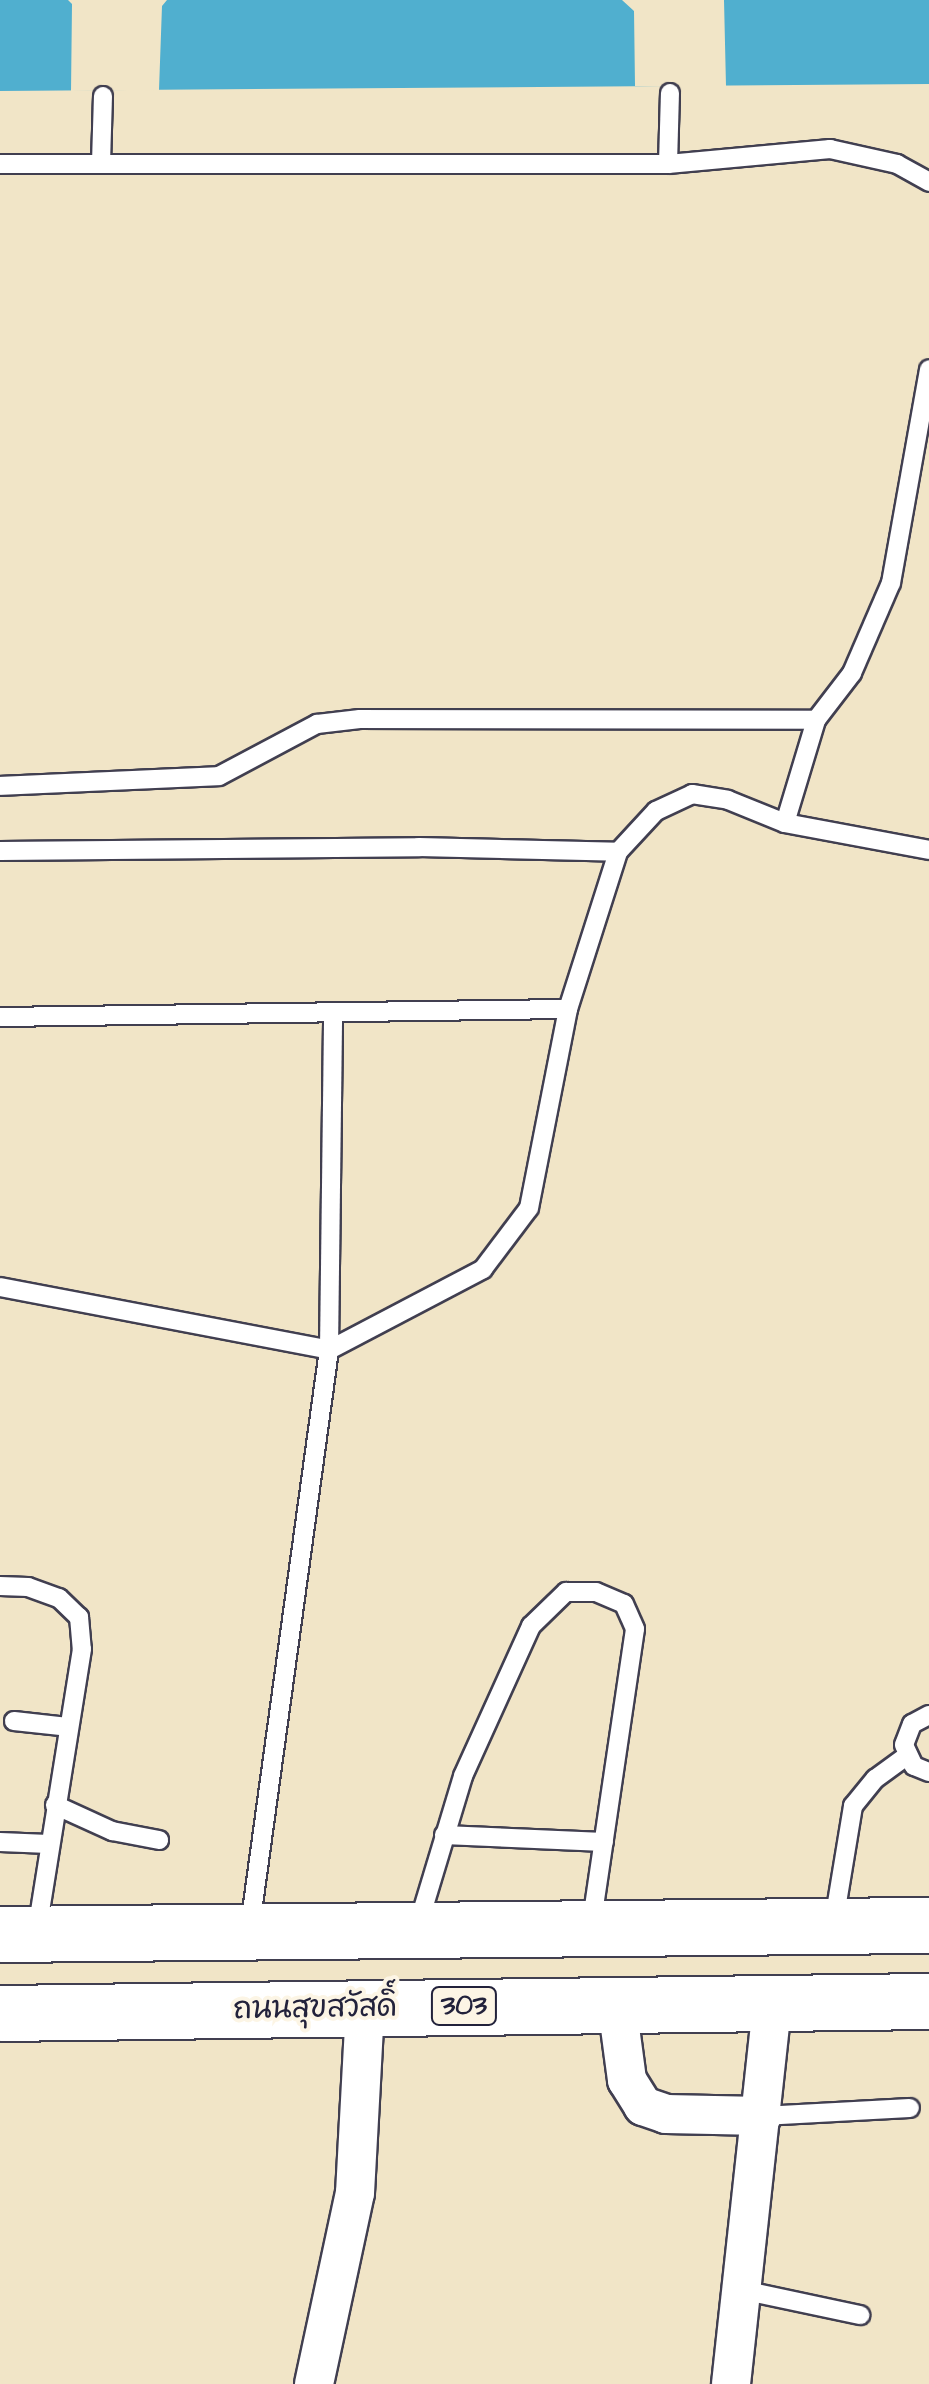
<!DOCTYPE html>
<html>
<head>
<meta charset="utf-8">
<style>
  body { margin:0 }
  #map { position:relative; width:929px; height:2384px; overflow:hidden; background:#f1e5c7; font-family:"Architects Daughter","Playpen Sans Thai",sans-serif }
  div>[style] { position:absolute }
  .water>* { inset:0; background:#50afcf }
  .pier>* { inset:0; background:#f1e5c7 }
  .roads { filter:drop-shadow(2px 0 #413f50) drop-shadow(-2px 0 #413f50) drop-shadow(0 2px #413f50) drop-shadow(0 -2px #413f50) }
  .service>* { height:18px; margin:-9px; padding:0 9px; transform-origin:9px; border-radius:9px; background:#fff }
  .minor>* { height:38px; margin:-19px; padding:0 19px; transform-origin:19px; border-radius:19px; background:#fff }
  .primary>* { height:55px; margin:-27.5px; padding:0 27.5px; transform-origin:27.5px; border-radius:27.5px; background:#fff }
  span { translate:-50% -50%; white-space:nowrap; text-align:center; line-height:1.15; -webkit-text-stroke:8px #fcf5e5; paint-order:stroke }
  .shield-label span { padding:2px 8px; background:#fcf5e5; border:2px solid; border-radius:8px; -webkit-text-stroke-width:0 }
  .shield-label { font-size:28px; color:#22223b; font-weight:700 }
  .street-label { font-size:30px; color:#22223b }
</style>
</head>
<body>
<div id="map">
  <div class="water">
    <div style="clip-path:polygon(0 0,929px 0,929px 84px,0 91px)"></div>
  </div>
  <div class="pier">
    <div style="clip-path:polygon(68px 0,167px 0,162px 6px,159px 90px,71px 91px,72px 4px)"></div>
    <div style="clip-path:polygon(622px 0,724px 0,726px 86px,635px 86px,634px 11px)"></div>
  </div>
  <div class="roads">
    <div class="service">
      <div style="left:101px;top:163px;width:67px;rotate:-88.3deg"></div>
      <div style="left:0;top:164px;width:668px"></div>
      <div style="left:668px;top:164px;width:163px;rotate:-5.3deg"></div>
      <div style="left:830px;top:149px;width:69px;rotate:12.6deg"></div>
      <div style="left:897px;top:164px;width:37px;rotate:29deg"></div>
      <div style="left:668px;top:164px;width:71px;rotate:-88.4deg"></div>
      <div style="left:0;top:786px;width:219px;rotate:-2.6deg"></div>
      <div style="left:219px;top:776px;width:111px;rotate:-28deg"></div>
      <div style="left:317px;top:724px;width:43px;rotate:-6.6deg"></div>
      <div style="left:360px;top:719px;width:456px;rotate:0.1deg"></div>
      <div style="left:785px;top:823px;width:147px;rotate:10.6deg"></div>
      <div style="left:0;top:851px;width:419px;rotate:-0.5deg"></div>
      <div style="left:419px;top:847px;width:199px;rotate:1.4deg"></div>
      <div style="left:0;top:1017px;width:568px;rotate:-0.81deg"></div>
      <div style="left:0;top:1287px;width:335px;rotate:10.8deg"></div>
      <div style="left:329px;top:1350px;width:338px;rotate:-89.3deg"></div>
      <div style="left:0;top:1586px;width:28px;rotate:2deg"></div>
      <div style="left:28px;top:1587px;width:33px;rotate:20deg"></div>
      <div style="left:59px;top:1598px;width:28px;rotate:44deg"></div>
      <div style="left:79px;top:1617px;width:32px;rotate:85deg"></div>
      <div style="left:82px;top:1649px;width:284px;rotate:99.1deg"></div>
      <div style="left:929px;top:1715px;width:19px;rotate:152deg"></div>
      <div style="left:912px;top:1724px;width:22px;rotate:111deg"></div>
      <div style="left:904px;top:1745px;width:23px;rotate:65deg"></div>
      <div style="left:914px;top:1766px;width:16px;rotate:22deg"></div>
      <div style="left:14px;top:1721px;width:54px;rotate:6.3deg"></div>
      <div style="left:55px;top:1805px;width:63px;rotate:24.5deg"></div>
      <div style="left:112px;top:1831px;width:48px;rotate:10.8deg"></div>
      <div style="left:444px;top:1835px;width:160px;rotate:2.5deg"></div>
      <div style="left:0;top:1842px;width:49px;rotate:2.3deg"></div>
      <div style="left:834px;top:1921px;width:117px;rotate:-80.6deg"></div>
      <div style="left:853px;top:1806px;width:35px;rotate:-51deg"></div>
      <div style="left:875px;top:1779px;width:39px;rotate:-36deg"></div>
      <div style="left:419px;top:1922px;width:152px;rotate:-73.2deg"></div>
      <div style="left:463px;top:1776px;width:165px;rotate:-65.6deg"></div>
      <div style="left:531px;top:1626px;width:49px;rotate:-44.2deg"></div>
      <div style="left:566px;top:1592px;width:30px"></div>
      <div style="left:596px;top:1592px;width:30px;rotate:23deg"></div>
      <div style="left:624px;top:1604px;width:27px;rotate:66deg"></div>
      <div style="left:635px;top:1629px;width:295px;rotate:98.4deg"></div>
      <div style="left:250px;top:1926px;width:581px;rotate:-82.19deg"></div>
      <div style="left:329px;top:1350px;width:174px;rotate:-27.7deg"></div>
      <div style="left:483px;top:1269px;width:76px;rotate:-53deg"></div>
      <div style="left:529px;top:1208px;width:203px;rotate:-78.9deg"></div>
      <div style="left:568px;top:1009px;width:165px;rotate:-72.3deg"></div>
      <div style="left:618px;top:852px;width:56px;rotate:-47.2deg"></div>
      <div style="left:656px;top:811px;width:40px;rotate:-25deg"></div>
      <div style="left:692px;top:794px;width:36px;rotate:9deg"></div>
      <div style="left:728px;top:800px;width:61px;rotate:22deg"></div>
      <div style="left:785px;top:823px;width:108px;rotate:-73.2deg"></div>
      <div style="left:816px;top:720px;width:59px;rotate:-52.5deg"></div>
      <div style="left:852px;top:673px;width:98px;rotate:-66.6deg"></div>
      <div style="left:891px;top:583px;width:217px;rotate:-79.9deg"></div>
      <div style="left:762px;top:2116px;width:148px;rotate:-3.1deg"></div>
      <div style="left:742px;top:2290px;width:121px;rotate:12deg"></div>
    </div>
    <div class="minor">
      <div style="left:617px;top:2005px;width:76px;rotate:82.4deg"></div>
      <div style="left:627px;top:2080px;width:31px;rotate:58deg"></div>
      <div style="left:643px;top:2106px;width:24px;rotate:19deg"></div>
      <div style="left:666px;top:2114px;width:96px;rotate:1.2deg"></div>
      <div style="left:314px;top:2384px;width:195px;rotate:-77.9deg"></div>
      <div style="left:355px;top:2193px;width:186px;rotate:-86.9deg"></div>
      <div style="left:731px;top:2384px;width:382px;rotate:-83.8deg"></div>
    </div>
    <div class="primary">
      <div style="left:0;top:1934px;width:929px;rotate:-0.56deg"></div>
      <div style="left:0;top:2013px;width:929px;rotate:-0.74deg"></div>
    </div>
  </div>
  <div class="shield-label">
    <span style="left:464px;top:2006px">303</span>
  </div>
  <div class="street-label">
    <span style="left:315px;top:2008px;rotate:-1deg">ถนนสุขสวัสดิ์</span>
  </div>
</div>
</body>
</html>
